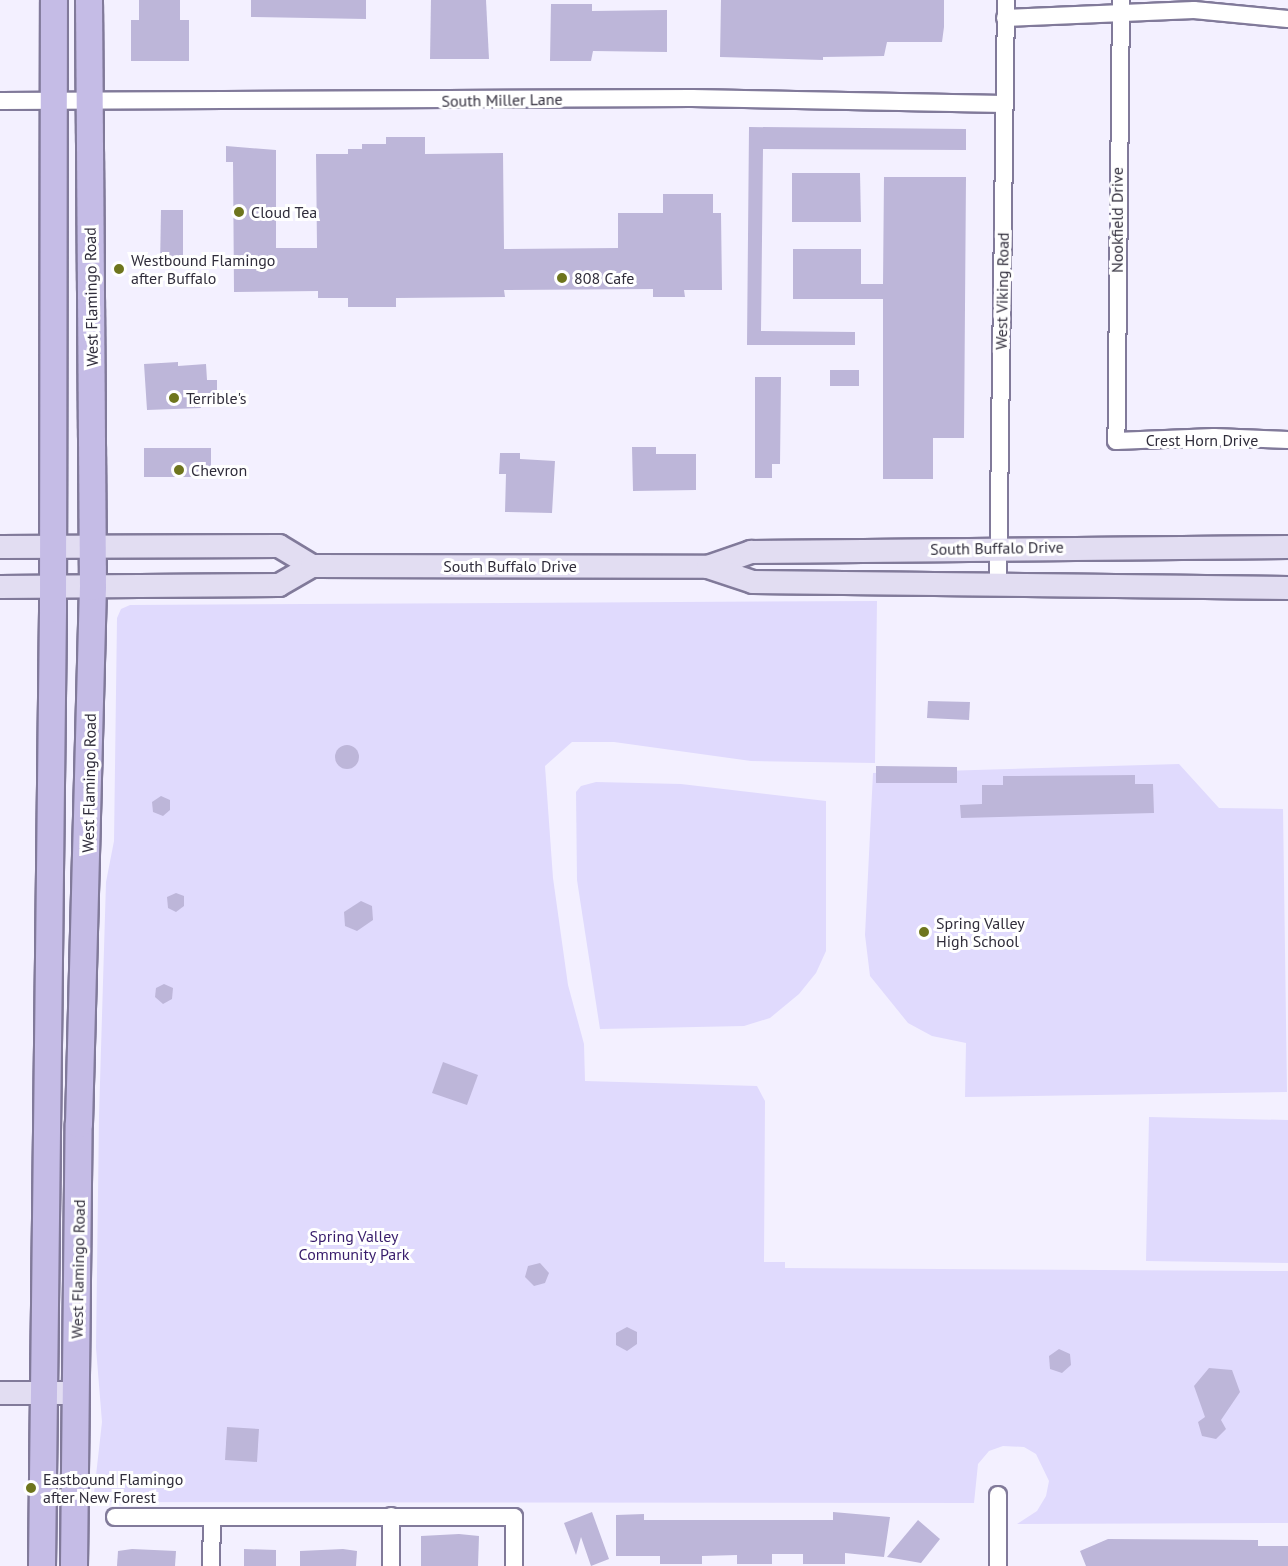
<!DOCTYPE html>
<html>
<head>
<meta charset="utf-8">
<style>
  body { margin:0 }
  #map { position:relative; width:1288px; height:1566px; overflow:hidden; background:#f3f0ff; font-family:"PT Sans",sans-serif }
  div>[style] { position:absolute }
  .green>* { inset:0; background:#e0dafd }
  .building>* { inset:0; background:#bdb6d9 }
  .round { border-radius:50% }
  .roads { filter:drop-shadow(2px 0 #817a9a) drop-shadow(-2px 0 #817a9a) drop-shadow(0 2px #817a9a) drop-shadow(0 -2px #817a9a) }
  .street>* { height:16px; margin:-8px; padding:0 8px; transform-origin:8px; border-radius:8px; background:#fff }
  .secondary>* { height:22px; margin:-11px; padding:0 11px; transform-origin:11px; border-radius:11px; background:#e2ddf2 }
  .primary>* { height:26px; margin:-13px; padding:0 13px; transform-origin:13px; border-radius:13px; background:#c5bce6 }
  .dots>* { width:16px; height:16px; translate:-50% -50%; box-sizing:border-box; border:3px solid #fff; border-radius:50% }
  span { translate:-50% -50%; white-space:nowrap; text-align:center; line-height:1.15; -webkit-text-stroke:6px #fff; paint-order:stroke }
  .street-label { font-size:16px; color:#302d3b }
  .poi-label { font-size:16px; color:#302d3b }
  .left { translate:0 -50%; text-align:left }
  .park-label { font-size:16px; color:#381c6b }
</style>
</head>
<body>
<div id="map">
  <div class="green">
    <div style="clip-path:polygon(877px 601px,875px 763px,751px 761px,614px 742px,572px 742px,545px 766px,553px 878px,568px 985px,584px 1044px,585px 1081px,757px 1086px,765px 1101px,764px 1262px,785px 1262px,785px 1268px,1288px 1271px,1288px 1523px,1017px 1524px,1037px 1511px,1046px 1496px,1049px 1481px,1036px 1454px,1024px 1447px,1003px 1446px,989px 1451px,978px 1464px,974px 1503px,93px 1502px,102px 1422px,96px 1348px,99px 1116px,106px 882px,114px 841px,117px 618px,121px 609px,130px 605px)"></div>
    <div style="clip-path:polygon(1179px 764px,1219px 808px,1283px 809px,1287px 1092px,965px 1097px,966px 1043px,932px 1036px,908px 1023px,870px 976px,865px 935px,873px 773px)"></div>
    <div style="clip-path:polygon(596px 782px,681px 784px,826px 801px,826px 951px,816px 973px,799px 994px,770px 1018px,744px 1026px,600px 1029px,577px 880px,576px 792px,581px 786px)"></div>
    <div style="clip-path:polygon(1149px 1117px,1288px 1120px,1288px 1263px,1146px 1261px)"></div>
  </div>
  <div class="building">
    <div style="clip-path:polygon(139px 0,180px 0,180px 20px,189px 20px,189px 61px,131px 61px,131px 20px,139px 20px)"></div>
    <div style="clip-path:polygon(251px 0,366px 0,366px 19px,251px 17px)"></div>
    <div style="clip-path:polygon(431px 0,486px 0,489px 59px,430px 59px)"></div>
    <div style="clip-path:polygon(721px 0,944px 0,944px 27px,942px 42px,887px 42px,884px 56px,823px 57px,823px 60px,720px 57px)"></div>
    <div style="clip-path:polygon(551px 4px,592px 4px,592px 11px,667px 10px,667px 52px,593px 51px,591px 61px,550px 61px)"></div>
    <div style="clip-path:polygon(749px 127px,966px 129px,966px 150px,763px 149px,761px 331px,855px 332px,855px 345px,747px 345px)"></div>
    <div style="clip-path:polygon(386px 137px,425px 137px,425px 154px,503px 153px,504px 249px,618px 248px,618px 213px,663px 213px,663px 194px,713px 194px,713px 213px,721px 213px,722px 290px,684px 290px,685px 297px,653px 297px,653px 289px,504px 290px,505px 297px,396px 298px,396px 307px,348px 307px,348px 298px,318px 298px,318px 291px,234px 292px,233px 162px,226px 162px,226px 146px,276px 150px,276px 248px,317px 248px,316px 154px,348px 154px,348px 149px,362px 149px,362px 144px,386px 144px)"></div>
    <div style="clip-path:polygon(792px 173px,860px 173px,861px 222px,792px 222px)"></div>
    <div style="clip-path:polygon(884px 177px,966px 177px,964px 438px,933px 438px,933px 479px,883px 479px,883px 299px,793px 299px,793px 249px,861px 249px,861px 284px,883px 284px)"></div>
    <div style="clip-path:polygon(161px 210px,183px 210px,183px 267px,160px 267px)"></div>
    <div style="clip-path:polygon(178px 362px,178px 366px,206px 364px,207px 380px,217px 380px,217px 397px,200px 397px,201px 408px,147px 410px,144px 364px)"></div>
    <div style="clip-path:polygon(830px 370px,859px 370px,859px 386px,830px 386px)"></div>
    <div style="clip-path:polygon(755px 377px,781px 377px,780px 464px,772px 464px,772px 478px,755px 478px)"></div>
    <div style="clip-path:polygon(632px 447px,656px 447px,656px 454px,696px 454px,696px 490px,633px 491px)"></div>
    <div style="clip-path:polygon(144px 448px,211px 448px,211px 477px,144px 477px)"></div>
    <div style="clip-path:polygon(500px 453px,520px 453px,520px 459px,555px 461px,552px 513px,505px 512px,506px 474px,499px 474px)"></div>
    <div style="clip-path:polygon(928px 701px,970px 702px,969px 720px,927px 718px)"></div>
    <div class="round" style="left:335px;top:745px;width:24px;height:24px"></div>
    <div style="clip-path:polygon(876px 766px,957px 767px,957px 783px,876px 783px)"></div>
    <div style="clip-path:polygon(1135px 775px,1135px 784px,1153px 784px,1154px 813px,961px 818px,960px 805px,982px 804px,982px 785px,1003px 785px,1003px 776px)"></div>
    <div style="clip-path:polygon(161px 796px,170px 800px,170px 810px,163px 816px,153px 812px,152px 802px)"></div>
    <div style="clip-path:polygon(176px 893px,184px 896px,184px 906px,176px 912px,168px 908px,167px 897px)"></div>
    <div style="clip-path:polygon(361px 901px,372px 906px,373px 920px,357px 931px,345px 926px,344px 912px)"></div>
    <div style="clip-path:polygon(164px 984px,173px 988px,172px 999px,163px 1004px,155px 997px,156px 988px)"></div>
    <div style="clip-path:polygon(443px 1062px,478px 1075px,467px 1105px,432px 1093px)"></div>
    <div style="clip-path:polygon(540px 1263px,549px 1273px,545px 1283px,534px 1286px,525px 1277px,528px 1266px)"></div>
    <div style="clip-path:polygon(627px 1327px,637px 1332px,637px 1344px,627px 1351px,616px 1345px,616px 1333px)"></div>
    <div style="clip-path:polygon(1059px 1349px,1070px 1354px,1071px 1365px,1062px 1373px,1050px 1369px,1049px 1356px)"></div>
    <div style="clip-path:polygon(1209px 1368px,1232px 1370px,1240px 1392px,1221px 1420px,1226px 1429px,1216px 1439px,1202px 1436px,1198px 1422px,1205px 1417px,1194px 1386px)"></div>
    <div style="clip-path:polygon(227px 1427px,259px 1429px,257px 1462px,225px 1460px)"></div>
    <div style="clip-path:polygon(592px 1512px,609px 1559px,591px 1566px,581px 1537px,576px 1555px,564px 1523px)"></div>
    <div style="clip-path:polygon(833px 1512px,890px 1517px,884px 1557px,845px 1553px,845px 1564px,803px 1564px,803px 1554px,772px 1554px,772px 1564px,737px 1564px,737px 1555px,702px 1556px,702px 1564px,660px 1564px,660px 1556px,616px 1556px,616px 1515px,644px 1514px,644px 1520px,833px 1520px)"></div>
    <div style="clip-path:polygon(918px 1520px,940px 1539px,921px 1563px,887px 1557px)"></div>
    <div style="clip-path:polygon(459px 1534px,479px 1536px,478px 1566px,421px 1566px,421px 1536px)"></div>
    <div style="clip-path:polygon(1108px 1539px,1258px 1540px,1258px 1546px,1288px 1546px,1288px 1566px,1086px 1566px,1080px 1551px)"></div>
    <div style="clip-path:polygon(132px 1549px,176px 1551px,175px 1566px,117px 1566px,118px 1551px)"></div>
    <div style="clip-path:polygon(244px 1549px,276px 1550px,276px 1566px,244px 1566px)"></div>
    <div style="clip-path:polygon(343px 1549px,357px 1551px,356px 1566px,300px 1566px,300px 1551px)"></div>
  </div>
  <div class="roads">
    <div class="street">
      <div style="left:1121px;top:0;width:441px;rotate:90.6deg"></div>
      <div style="left:1116px;top:441px;width:98px;rotate:-2.3deg"></div>
      <div style="left:1214px;top:437px;width:74px;rotate:2.3deg"></div>
      <div style="left:1005px;top:18px;width:189px;rotate:-2.4deg"></div>
      <div style="left:1194px;top:10px;width:94px;rotate:5.5deg"></div>
      <div style="left:0;top:101px;width:692px;rotate:-0.25deg"></div>
      <div style="left:692px;top:98px;width:312px;rotate:1.1deg"></div>
      <div style="left:998px;top:582px;width:582px;rotate:-89.21deg"></div>
      <div style="left:391px;top:1516px;width:50px;rotate:90deg"></div>
      <div style="left:115px;top:1517px;width:399px"></div>
      <div style="left:514px;top:1517px;width:49px;rotate:90deg"></div>
      <div style="left:211px;top:1566px;width:49px;rotate:-88.8deg"></div>
      <div style="left:998px;top:1566px;width:71px;rotate:-90deg"></div>
    </div>
    <div class="secondary">
      <div style="left:0;top:547px;width:279px;rotate:-0.2deg"></div>
      <div style="left:279px;top:546px;width:39px;rotate:31deg"></div>
      <div style="left:708px;top:567px;width:46px;rotate:-19.2deg"></div>
      <div style="left:751px;top:552px;width:537px;rotate:-0.53deg"></div>
      <div style="left:0;top:587px;width:279px;rotate:-0.4deg"></div>
      <div style="left:279px;top:585px;width:38px;rotate:-30deg"></div>
      <div style="left:312px;top:566px;width:396px;rotate:0.1deg"></div>
      <div style="left:708px;top:567px;width:47px;rotate:18.4deg"></div>
      <div style="left:753px;top:582px;width:535px;rotate:0.64deg"></div>
      <div style="left:0;top:1393px;width:76px"></div>
    </div>
    <div class="primary">
      <div style="left:42px;top:1566px;width:957px;rotate:-89.34deg"></div>
      <div style="left:53px;top:609px;width:609px;rotate:-89.91deg"></div>
      <div style="left:74px;top:1566px;width:442px;rotate:-89.4deg"></div>
      <div style="left:79px;top:1124px;width:537px;rotate:-88.51deg"></div>
      <div style="left:93px;top:587px;width:587px;rotate:-90.39deg"></div>
    </div>
  </div>
  <div class="dots">
    <div style="left:239px;top:212px;background:#6e751d"></div>
    <div style="left:119px;top:269px;background:#6e751d"></div>
    <div style="left:562px;top:278px;background:#6e751d"></div>
    <div style="left:174px;top:398px;background:#6e751d"></div>
    <div style="left:179px;top:470px;background:#6e751d"></div>
    <div style="left:924px;top:932px;background:#6e751d"></div>
    <div style="left:31px;top:1488px;background:#6e751d"></div>
  </div>
  <div class="street-label">
    <span style="left:502px;top:100px;rotate:-1deg">South Miller Lane</span>
    <span style="left:1117px;top:220px;rotate:-90deg">Nookfield Drive</span>
    <span style="left:1002px;top:291px;rotate:-89deg">West Viking Road</span>
    <span style="left:91px;top:297px;rotate:-91deg">West Flamingo Road</span>
    <span style="left:1202px;top:440px">Crest Horn Drive</span>
    <span style="left:997px;top:548px;rotate:-1deg">South Buffalo Drive</span>
    <span style="left:510px;top:566px">South Buffalo Drive</span>
    <span style="left:89px;top:783px;rotate:-89deg">West Flamingo Road</span>
    <span style="left:78px;top:1269px;rotate:-89deg">West Flamingo Road</span>
  </div>
  <div class="poi-label">
    <span class="left" style="left:251px;top:212px">Cloud Tea</span>
    <span class="left" style="left:131px;top:269px">Westbound Flamingo<br>after Buffalo</span>
    <span class="left" style="left:574px;top:278px">808 Cafe</span>
    <span class="left" style="left:186px;top:398px">Terrible's</span>
    <span class="left" style="left:191px;top:470px">Chevron</span>
    <span class="left" style="left:936px;top:932px">Spring Valley<br>High School</span>
    <span class="left" style="left:43px;top:1488px">Eastbound Flamingo<br>after New Forest</span>
  </div>
  <div class="park-label">
    <span style="left:354px;top:1245px">Spring Valley<br>Community Park</span>
  </div>
</div>
</body>
</html>
